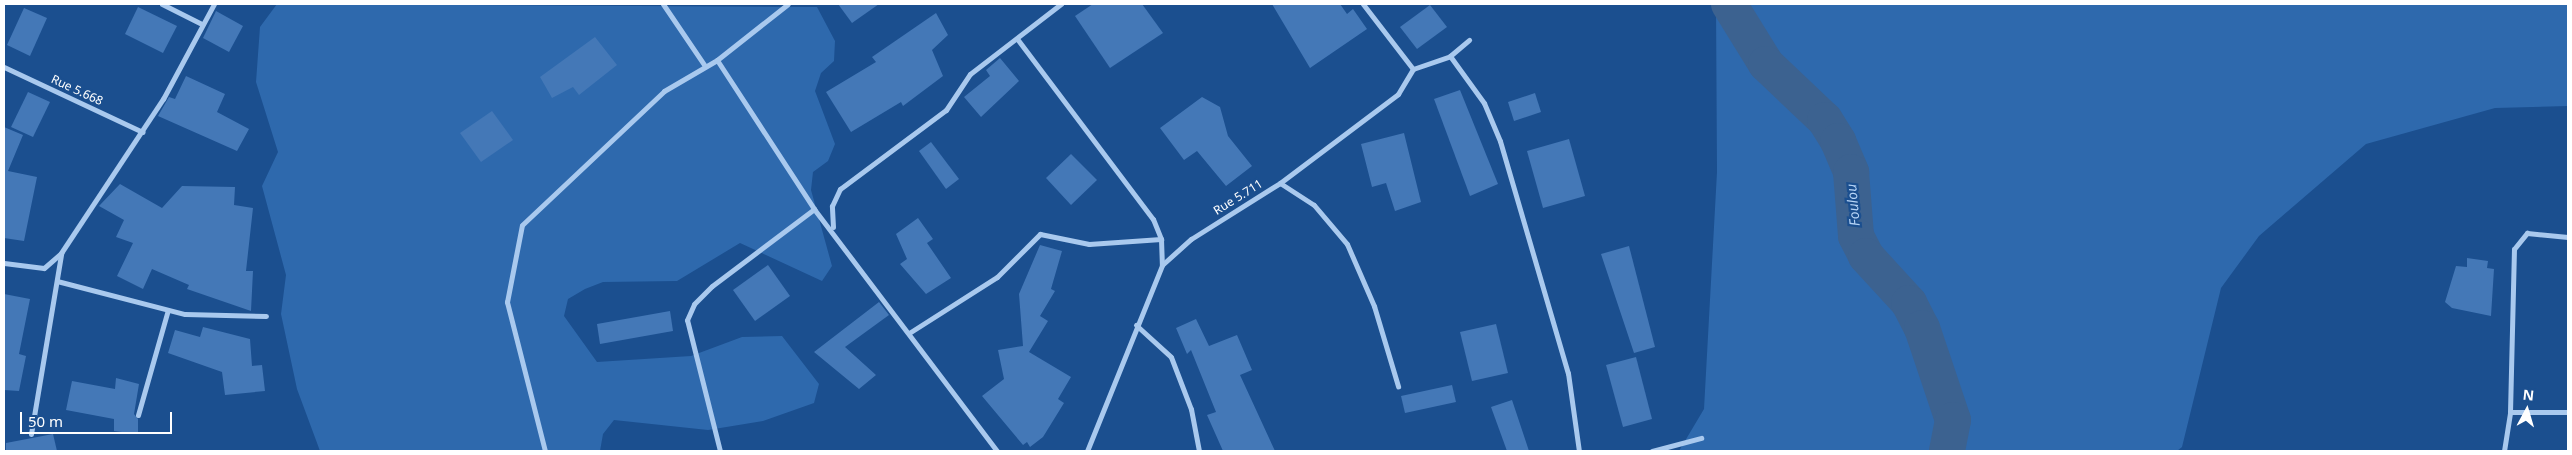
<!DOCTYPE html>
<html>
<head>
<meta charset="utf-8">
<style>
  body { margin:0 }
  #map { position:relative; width:2572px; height:455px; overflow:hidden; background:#1b4f8f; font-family:"Noto Sans",sans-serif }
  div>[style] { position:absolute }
  .green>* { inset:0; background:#2e69ad }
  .river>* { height:36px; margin:-18px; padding:0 18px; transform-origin:18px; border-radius:18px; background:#3c6290 }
  .building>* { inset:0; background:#4478b7 }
  .minor>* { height:5px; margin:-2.5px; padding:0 2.5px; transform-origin:2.5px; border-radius:2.5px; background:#a9c9ee }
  span { translate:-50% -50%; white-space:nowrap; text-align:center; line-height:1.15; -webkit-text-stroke:4.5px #1b4f8f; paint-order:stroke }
  .street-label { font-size:12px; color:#fff }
  .water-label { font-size:14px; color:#b5d3f5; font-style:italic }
  .frame { position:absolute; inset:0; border:5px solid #fff; pointer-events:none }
  .north { position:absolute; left:2502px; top:385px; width:50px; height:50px; -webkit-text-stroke:4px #1b4f8f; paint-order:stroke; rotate:6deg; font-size:14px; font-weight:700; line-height:20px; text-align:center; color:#fff }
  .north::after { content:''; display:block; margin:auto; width:18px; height:22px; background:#fff; clip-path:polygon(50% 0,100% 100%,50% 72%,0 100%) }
  .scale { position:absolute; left:20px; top:412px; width:152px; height:22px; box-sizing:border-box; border:2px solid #fff; border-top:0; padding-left:6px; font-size:15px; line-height:18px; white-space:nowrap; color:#fff; -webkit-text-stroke:4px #1b4f8f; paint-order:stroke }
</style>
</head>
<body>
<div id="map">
  <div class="green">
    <div style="clip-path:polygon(277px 4px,817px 7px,835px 41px,834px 61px,821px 73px,815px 91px,835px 144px,828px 161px,813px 172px,811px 190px,832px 266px,822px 281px,740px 243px,677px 281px,603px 282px,585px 289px,568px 299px,564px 316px,597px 362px,691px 356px,742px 337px,782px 336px,819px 384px,814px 403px,763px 421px,708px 430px,614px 420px,603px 434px,600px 451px,320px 451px,297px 389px,281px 314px,286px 275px,262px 186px,278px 152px,256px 82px,260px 27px)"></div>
    <div style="clip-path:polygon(1716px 4px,2568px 4px,2568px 106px,2495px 108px,2366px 144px,2259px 236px,2221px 288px,2182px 447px,2177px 451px,1679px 451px,1704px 409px,1717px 172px)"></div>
  </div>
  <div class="river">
    <div style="left:1729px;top:4px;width:70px;rotate:58.3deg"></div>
    <div style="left:1766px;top:64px;width:81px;rotate:43.5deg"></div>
    <div style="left:1825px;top:120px;width:25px;rotate:58deg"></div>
    <div style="left:1838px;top:141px;width:34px;rotate:67deg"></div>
    <div style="left:1851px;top:172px;width:64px;rotate:85.5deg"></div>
    <div style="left:1856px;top:236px;width:22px;rotate:63deg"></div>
    <div style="left:1866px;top:256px;width:64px;rotate:47.5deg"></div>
    <div style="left:1909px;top:303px;width:28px;rotate:63deg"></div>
    <div style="left:1922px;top:328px;width:97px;rotate:71.4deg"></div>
    <div style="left:1953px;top:420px;width:32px;rotate:101deg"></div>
  </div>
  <div class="building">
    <div style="clip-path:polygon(838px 4px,879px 4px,852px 23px)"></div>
    <div style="clip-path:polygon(1093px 4px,1142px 4px,1163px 33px,1110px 68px,1075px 16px)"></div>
    <div style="clip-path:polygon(1272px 4px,1340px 4px,1347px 14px,1353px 9px,1367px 29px,1310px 68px)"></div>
    <div style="clip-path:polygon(1430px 5px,1447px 27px,1417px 49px,1400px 27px)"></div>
    <div style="clip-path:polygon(138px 7px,177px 26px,163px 53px,125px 34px)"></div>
    <div style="clip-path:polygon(24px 8px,47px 18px,30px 56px,7px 45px)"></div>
    <div style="clip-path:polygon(216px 11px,243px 26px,229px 52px,203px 38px)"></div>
    <div style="clip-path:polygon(936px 13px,948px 35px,932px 50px,943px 76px,903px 106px,901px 102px,851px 132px,826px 92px,876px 62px,872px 57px)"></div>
    <div style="clip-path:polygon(595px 37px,617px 65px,579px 95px,573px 87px,552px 98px,540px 77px)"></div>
    <div style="clip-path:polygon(1000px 58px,1019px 81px,981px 117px,964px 97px,990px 76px,986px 70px)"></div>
    <div style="clip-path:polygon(186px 76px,225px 94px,217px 112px,249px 129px,237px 151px,158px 116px,169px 97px,175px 99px)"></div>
    <div style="clip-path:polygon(1460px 90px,1498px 184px,1470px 196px,1434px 99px)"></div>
    <div style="clip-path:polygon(28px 92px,50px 102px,33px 137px,11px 127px)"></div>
    <div style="clip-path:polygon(1535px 93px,1541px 112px,1514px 121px,1508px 102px)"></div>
    <div style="clip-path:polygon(1202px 97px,1220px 107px,1228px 136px,1252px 166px,1226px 186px,1197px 151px,1184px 160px,1160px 128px)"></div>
    <div style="clip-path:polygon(492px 111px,513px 140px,481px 162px,460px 133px)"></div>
    <div style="clip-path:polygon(4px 127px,23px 135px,8px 171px,37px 177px,24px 241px,4px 238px)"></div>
    <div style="clip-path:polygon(1404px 133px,1421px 202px,1395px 211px,1386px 183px,1372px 187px,1361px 144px)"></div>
    <div style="clip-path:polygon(1569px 139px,1585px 196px,1543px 208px,1527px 151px)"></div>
    <div style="clip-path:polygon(931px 142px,959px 179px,946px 189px,919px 151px)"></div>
    <div style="clip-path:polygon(1071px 154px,1097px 180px,1071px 205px,1046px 178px)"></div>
    <div style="clip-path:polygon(120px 184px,162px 208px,182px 186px,235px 187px,234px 205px,253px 208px,246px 271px,253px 271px,251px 311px,187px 289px,189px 285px,152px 269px,143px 289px,117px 276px,133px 243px,116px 237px,124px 220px,99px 206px)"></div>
    <div style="clip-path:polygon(918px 218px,933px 239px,927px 243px,951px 278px,926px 294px,900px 264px,907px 259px,896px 234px)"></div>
    <div style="clip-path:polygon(1040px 245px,1062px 251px,1051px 289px,1055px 291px,1040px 316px,1048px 321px,1029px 352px,1071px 377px,1058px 399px,1064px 403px,1043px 437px,1030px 447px,1027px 442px,1023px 445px,982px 396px,1004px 379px,998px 350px,1023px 346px,1019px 294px)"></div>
    <div style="clip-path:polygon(1629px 246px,1655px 347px,1634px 353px,1601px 254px)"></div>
    <div style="clip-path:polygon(2467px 258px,2488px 261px,2487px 268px,2494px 269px,2491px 316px,2452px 308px,2445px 302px,2456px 266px,2467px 267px)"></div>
    <div style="clip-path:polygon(768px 265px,790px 296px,755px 321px,733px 290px)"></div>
    <div style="clip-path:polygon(4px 294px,30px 299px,19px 354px,26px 356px,19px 391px,4px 390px)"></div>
    <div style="clip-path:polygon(879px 302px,889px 315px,845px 347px,876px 375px,859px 389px,814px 352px)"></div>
    <div style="clip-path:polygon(670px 311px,673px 331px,600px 344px,597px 324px)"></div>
    <div style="clip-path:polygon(1196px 319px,1209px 346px,1237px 335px,1252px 370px,1240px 375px,1275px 451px,1223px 451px,1207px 415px,1216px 412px,1191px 350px,1187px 354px,1176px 328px)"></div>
    <div style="clip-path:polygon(1496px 324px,1508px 373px,1472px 381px,1460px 332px)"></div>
    <div style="clip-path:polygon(203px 327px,250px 339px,252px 366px,262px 365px,265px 391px,225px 395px,222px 372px,168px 353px,175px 330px,200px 337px)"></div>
    <div style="clip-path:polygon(1636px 357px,1652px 419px,1623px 427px,1606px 365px)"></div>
    <div style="clip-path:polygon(116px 378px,139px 384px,134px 414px,138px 419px,138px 434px,114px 431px,114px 419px,66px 410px,72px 381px,115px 389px)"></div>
    <div style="clip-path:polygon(1452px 385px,1456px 402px,1405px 413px,1401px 396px)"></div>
    <div style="clip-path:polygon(1512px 400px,1529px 451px,1507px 451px,1491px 407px)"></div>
    <div style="clip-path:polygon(53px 434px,57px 451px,6px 451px,6px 443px)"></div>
  </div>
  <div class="minor">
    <div style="left:162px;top:4px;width:45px;rotate:26.6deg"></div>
    <div style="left:663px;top:4px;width:75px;rotate:55.9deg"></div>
    <div style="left:1018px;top:40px;width:224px;rotate:53deg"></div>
    <div style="left:1153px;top:219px;width:22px;rotate:68deg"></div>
    <div style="left:1161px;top:239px;width:26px;rotate:88deg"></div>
    <div style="left:1450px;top:56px;width:58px;rotate:54.1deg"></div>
    <div style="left:1484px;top:103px;width:41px;rotate:67.2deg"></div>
    <div style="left:1500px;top:141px;width:242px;rotate:73.7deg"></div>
    <div style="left:1568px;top:373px;width:79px;rotate:82deg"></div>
    <div style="left:717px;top:60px;width:178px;rotate:56.9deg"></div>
    <div style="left:814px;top:209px;width:303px;rotate:52.9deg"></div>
    <div style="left:4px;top:67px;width:153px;rotate:25.1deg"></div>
    <div style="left:1413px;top:69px;width:39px;rotate:-19deg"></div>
    <div style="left:1450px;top:56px;width:25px;rotate:-40deg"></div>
    <div style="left:1280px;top:183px;width:40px;rotate:32.9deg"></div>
    <div style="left:1314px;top:205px;width:51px;rotate:49.8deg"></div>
    <div style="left:1347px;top:244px;width:68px;rotate:66.5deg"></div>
    <div style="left:1374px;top:306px;width:84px;rotate:73.3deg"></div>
    <div style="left:833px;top:227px;width:21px;rotate:-93deg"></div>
    <div style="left:832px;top:206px;width:19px;rotate:-65deg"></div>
    <div style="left:840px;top:189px;width:132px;rotate:-36.7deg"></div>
    <div style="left:946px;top:110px;width:43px;rotate:-56.3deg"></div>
    <div style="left:970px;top:74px;width:115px;rotate:-37.6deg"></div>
    <div style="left:4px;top:263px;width:40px;rotate:7.1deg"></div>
    <div style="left:44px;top:268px;width:23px;rotate:-41deg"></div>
    <div style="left:61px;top:253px;width:185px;rotate:-56.5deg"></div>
    <div style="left:163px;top:99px;width:108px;rotate:-61.8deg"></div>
    <div style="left:57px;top:281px;width:132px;rotate:14.5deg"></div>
    <div style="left:185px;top:314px;width:81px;rotate:1.4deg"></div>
    <div style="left:1136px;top:325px;width:47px;rotate:42.4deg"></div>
    <div style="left:1171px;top:357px;width:56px;rotate:69deg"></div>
    <div style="left:1191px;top:409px;width:43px;rotate:79.2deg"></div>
    <div style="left:909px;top:333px;width:104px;rotate:-32.5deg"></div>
    <div style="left:997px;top:277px;width:61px;rotate:-45deg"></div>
    <div style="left:1040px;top:234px;width:50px;rotate:11.5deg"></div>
    <div style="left:1089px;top:244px;width:72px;rotate:-4deg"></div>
    <div style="left:2510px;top:412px;width:58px"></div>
    <div style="left:138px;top:415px;width:109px;rotate:-74.1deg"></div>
    <div style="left:31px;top:434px;width:182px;rotate:-80.5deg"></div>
    <div style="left:545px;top:451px;width:154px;rotate:-104.3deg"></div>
    <div style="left:507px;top:302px;width:78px;rotate:-79deg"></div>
    <div style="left:522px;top:225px;width:195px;rotate:-43.3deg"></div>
    <div style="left:664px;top:91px;width:61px;rotate:-30.3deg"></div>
    <div style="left:717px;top:60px;width:90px;rotate:-38.3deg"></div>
    <div style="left:720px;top:451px;width:135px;rotate:-104.1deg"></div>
    <div style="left:687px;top:320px;width:17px;rotate:-66deg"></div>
    <div style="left:694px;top:304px;width:25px;rotate:-45deg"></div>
    <div style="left:712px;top:286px;width:128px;rotate:-37deg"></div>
    <div style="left:1087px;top:451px;width:201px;rotate:-68deg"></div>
    <div style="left:1162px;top:265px;width:39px;rotate:-42deg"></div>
    <div style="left:1191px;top:239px;width:105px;rotate:-32.2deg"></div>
    <div style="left:1280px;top:183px;width:148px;rotate:-37deg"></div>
    <div style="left:1398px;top:94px;width:29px;rotate:-59deg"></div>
    <div style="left:1413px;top:69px;width:82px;rotate:-127.6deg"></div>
    <div style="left:1652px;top:451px;width:51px;rotate:-14.9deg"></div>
    <div style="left:2504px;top:451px;width:39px;rotate:-81deg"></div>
    <div style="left:2510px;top:412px;width:163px;rotate:-88.6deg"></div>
    <div style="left:2514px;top:249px;width:21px;rotate:-51deg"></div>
    <div style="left:2527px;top:233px;width:41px;rotate:5.6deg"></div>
  </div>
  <div class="street-label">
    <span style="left:77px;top:90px;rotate:25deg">Rue 5.668</span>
    <span style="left:1238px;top:197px;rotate:-32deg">Rue 5.711</span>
  </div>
  <div class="water-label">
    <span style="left:1853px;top:205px;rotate:-95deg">Foulou</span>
  </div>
  <div class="frame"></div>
  <div class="north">N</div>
  <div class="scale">50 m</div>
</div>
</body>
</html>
